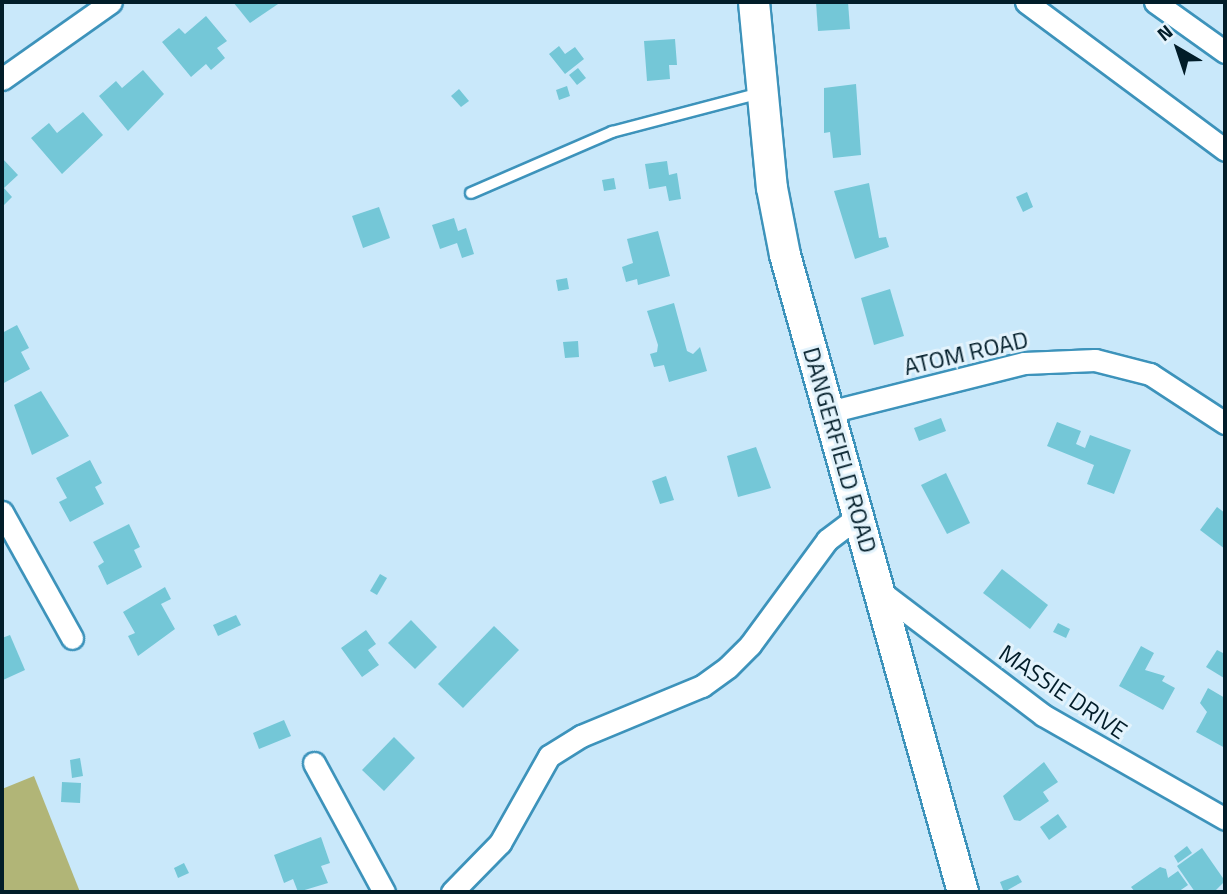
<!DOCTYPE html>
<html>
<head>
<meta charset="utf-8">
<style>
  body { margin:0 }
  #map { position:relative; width:1227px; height:894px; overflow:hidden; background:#c9e8fa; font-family:"Titillium Web",sans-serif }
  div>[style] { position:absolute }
  .forest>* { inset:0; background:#b1b577 }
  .building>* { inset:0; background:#74c7d7 }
  .roads { filter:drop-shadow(2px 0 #3d93bb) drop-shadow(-2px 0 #3d93bb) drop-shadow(0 2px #3d93bb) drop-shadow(0 -2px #3d93bb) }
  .lane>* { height:10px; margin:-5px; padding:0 5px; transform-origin:5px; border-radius:5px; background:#fff }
  .street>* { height:21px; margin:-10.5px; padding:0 10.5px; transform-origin:10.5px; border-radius:10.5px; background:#fff }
  .secondary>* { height:30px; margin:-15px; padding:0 15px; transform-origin:15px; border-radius:15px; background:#fff }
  span { translate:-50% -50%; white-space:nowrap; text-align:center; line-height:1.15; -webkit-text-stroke:6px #e3f3fc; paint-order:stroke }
  .street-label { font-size:24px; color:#021d29 }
  .frame { position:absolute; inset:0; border:4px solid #021d29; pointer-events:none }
  .north { position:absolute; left:1143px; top:14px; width:70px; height:70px; -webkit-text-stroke:5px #e3f3fc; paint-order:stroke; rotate:321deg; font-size:19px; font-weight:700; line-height:28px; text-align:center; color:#021d29 }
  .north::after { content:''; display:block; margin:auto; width:24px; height:32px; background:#021d29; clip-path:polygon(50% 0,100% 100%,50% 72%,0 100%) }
</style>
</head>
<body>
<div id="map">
  <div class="forest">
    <div style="clip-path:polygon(34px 776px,80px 892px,2px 892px,2px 789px)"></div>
  </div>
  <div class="building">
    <div style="clip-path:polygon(233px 2px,281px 2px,250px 23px)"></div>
    <div style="clip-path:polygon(816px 2px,848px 2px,850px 29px,818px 31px)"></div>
    <div style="clip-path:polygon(206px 16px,227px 41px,217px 48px,225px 58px,211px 70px,206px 64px,191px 77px,162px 42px,179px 28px,185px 34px)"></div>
    <div style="clip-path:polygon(675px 39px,677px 65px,669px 65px,670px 79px,647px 81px,644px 41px)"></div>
    <div style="clip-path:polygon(559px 46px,565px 54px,575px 47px,584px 59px,565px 74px,549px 54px)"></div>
    <div style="clip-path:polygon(578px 68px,586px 78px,577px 85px,569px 75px)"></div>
    <div style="clip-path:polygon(143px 70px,164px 94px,128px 131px,99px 96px,116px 81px,122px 88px)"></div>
    <div style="clip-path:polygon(856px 84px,861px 155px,833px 158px,830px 132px,824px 133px,824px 88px)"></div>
    <div style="clip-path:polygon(567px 86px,570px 96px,559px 100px,556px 90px)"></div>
    <div style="clip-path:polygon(459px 89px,469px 101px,461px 107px,451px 96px)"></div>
    <div style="clip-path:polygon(83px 112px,103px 135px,62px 174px,31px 138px,49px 123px,57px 133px)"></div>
    <div style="clip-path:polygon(2px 158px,18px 175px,4px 188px,12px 197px,2px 207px)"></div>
    <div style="clip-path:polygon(667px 161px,669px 175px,677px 173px,681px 199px,669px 201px,666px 186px,649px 189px,645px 164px)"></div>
    <div style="clip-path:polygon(614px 178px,616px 189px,604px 191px,602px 180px)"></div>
    <div style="clip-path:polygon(869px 183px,879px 238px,886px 237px,889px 247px,855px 259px,834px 191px)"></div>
    <div style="clip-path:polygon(1027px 192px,1033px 207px,1023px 212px,1016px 197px)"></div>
    <div style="clip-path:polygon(379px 207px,390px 238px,363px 248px,352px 216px)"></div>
    <div style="clip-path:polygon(454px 218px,458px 231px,466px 228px,474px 254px,462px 258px,457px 243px,440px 249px,432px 225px)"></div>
    <div style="clip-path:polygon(658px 231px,670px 276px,638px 285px,637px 279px,626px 282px,622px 267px,633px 263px,627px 239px)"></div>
    <div style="clip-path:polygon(567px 278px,569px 289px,558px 291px,556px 280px)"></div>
    <div style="clip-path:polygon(890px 289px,904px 336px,874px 345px,861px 298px)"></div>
    <div style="clip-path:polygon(674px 303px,687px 351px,693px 354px,700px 347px,707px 371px,669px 382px,664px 365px,654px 367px,650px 354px,657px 352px,658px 345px,647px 311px)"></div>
    <div style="clip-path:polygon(17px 325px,29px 348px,21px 352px,30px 369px,2px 384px,2px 333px)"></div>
    <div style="clip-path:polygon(578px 341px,579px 357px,565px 358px,563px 342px)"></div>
    <div style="clip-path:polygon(41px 391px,69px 436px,32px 455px,14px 405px)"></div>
    <div style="clip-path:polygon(941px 418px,946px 431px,919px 441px,914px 428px)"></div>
    <div style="clip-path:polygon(1057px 422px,1081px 431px,1076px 444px,1085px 448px,1090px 435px,1131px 450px,1114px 494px,1087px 484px,1094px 465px,1047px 446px)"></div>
    <div style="clip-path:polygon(756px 447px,771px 488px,738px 497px,727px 456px)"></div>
    <div style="clip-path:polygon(90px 460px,102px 483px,95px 487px,104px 504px,70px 522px,59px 502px,67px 498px,56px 478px)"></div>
    <div style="clip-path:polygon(946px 473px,970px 523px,947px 534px,921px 485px)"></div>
    <div style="clip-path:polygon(666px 476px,674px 500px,660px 504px,652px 481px)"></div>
    <div style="clip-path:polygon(1217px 507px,1225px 513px,1225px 549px,1200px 530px)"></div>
    <div style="clip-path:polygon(129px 524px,140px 547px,134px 550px,142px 567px,107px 585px,98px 566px,104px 562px,93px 542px)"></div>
    <div style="clip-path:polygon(1002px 569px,1048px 605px,1030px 629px,983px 593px)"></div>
    <div style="clip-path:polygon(380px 574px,387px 578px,377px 595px,370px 591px)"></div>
    <div style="clip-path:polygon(165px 587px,171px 599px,161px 604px,175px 629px,138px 656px,128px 636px,135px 633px,123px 612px)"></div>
    <div style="clip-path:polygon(236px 615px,241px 625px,218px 636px,213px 625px)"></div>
    <div style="clip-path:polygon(411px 620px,437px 647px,415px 669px,388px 643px)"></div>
    <div style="clip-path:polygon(1058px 623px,1070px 629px,1066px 638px,1053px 632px)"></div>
    <div style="clip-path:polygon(494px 626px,519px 650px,463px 708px,438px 684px)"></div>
    <div style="clip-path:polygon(366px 630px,376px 644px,368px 650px,379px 665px,362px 677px,341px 648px)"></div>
    <div style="clip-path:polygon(10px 635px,25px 670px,3px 680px,2px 638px)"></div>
    <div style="clip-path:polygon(1141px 646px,1154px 653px,1145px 670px,1165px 676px,1162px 681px,1175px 688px,1163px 710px,1119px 686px)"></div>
    <div style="clip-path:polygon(1217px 650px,1225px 654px,1224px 678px,1206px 667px)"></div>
    <div style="clip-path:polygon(1208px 688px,1225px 698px,1225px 748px,1196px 732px,1207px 712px,1200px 703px)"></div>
    <div style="clip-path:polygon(284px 720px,291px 736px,259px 749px,253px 733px)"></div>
    <div style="clip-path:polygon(394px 737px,415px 758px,384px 791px,362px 770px)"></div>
    <div style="clip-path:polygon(80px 758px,83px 776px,72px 778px,70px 760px)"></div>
    <div style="clip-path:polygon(1044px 762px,1058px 782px,1043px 792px,1049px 801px,1020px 821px,1014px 820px,1003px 796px)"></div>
    <div style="clip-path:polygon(62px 782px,81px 783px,80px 803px,61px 802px)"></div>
    <div style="clip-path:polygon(1058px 814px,1067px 827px,1049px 840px,1040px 827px)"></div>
    <div style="clip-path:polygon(321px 837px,330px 863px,321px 866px,328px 883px,298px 892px,293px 879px,284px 883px,274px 855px)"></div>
    <div style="clip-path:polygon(1187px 846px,1192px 853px,1178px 863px,1174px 856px)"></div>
    <div style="clip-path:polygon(1202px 848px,1225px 881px,1214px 892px,1195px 892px,1177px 866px)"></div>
    <div style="clip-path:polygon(184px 863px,189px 873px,178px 878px,174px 868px)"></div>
    <div style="clip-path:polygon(1160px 867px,1166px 869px,1168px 878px,1178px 871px,1188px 885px,1178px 892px,1135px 892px,1131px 887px)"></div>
    <div style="clip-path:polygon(1018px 875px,1022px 882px,1004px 892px,1000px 882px)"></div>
  </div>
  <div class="roads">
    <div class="lane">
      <div style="left:471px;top:193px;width:154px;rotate:-23.4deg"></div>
      <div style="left:612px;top:132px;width:154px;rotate:-14.7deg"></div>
    </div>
    <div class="street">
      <div style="left:1026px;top:2px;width:248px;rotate:36.6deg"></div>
      <div style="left:1155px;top:2px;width:86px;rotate:35.5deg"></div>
      <div style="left:2px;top:79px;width:133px;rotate:-35.2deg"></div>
      <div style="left:829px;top:412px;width:201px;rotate:-14.1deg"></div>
      <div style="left:1024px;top:363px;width:71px;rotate:-2.4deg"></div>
      <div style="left:1095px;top:360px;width:57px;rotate:14.3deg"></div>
      <div style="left:1150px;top:374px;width:90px;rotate:33.2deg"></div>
      <div style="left:2px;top:512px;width:144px;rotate:60.9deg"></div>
      <div style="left:881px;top:592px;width:203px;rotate:37.2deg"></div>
      <div style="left:1043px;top:715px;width:210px;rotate:29.7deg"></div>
      <div style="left:314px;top:763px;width:147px;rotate:61.5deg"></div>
      <div style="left:452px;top:892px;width:69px;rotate:-45.6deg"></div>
      <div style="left:500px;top:843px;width:100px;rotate:-60.6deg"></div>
      <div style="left:549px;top:756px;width:38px;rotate:-32deg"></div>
      <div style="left:581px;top:736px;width:131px;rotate:-22.5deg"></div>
      <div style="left:702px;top:686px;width:32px;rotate:-36deg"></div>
      <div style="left:728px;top:667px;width:31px;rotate:-45deg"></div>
      <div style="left:750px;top:645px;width:130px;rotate:-53.7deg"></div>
      <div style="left:827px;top:540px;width:40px;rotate:-37deg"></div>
    </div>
    <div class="secondary">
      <div style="left:754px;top:2px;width:187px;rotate:84.5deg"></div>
      <div style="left:772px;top:188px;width:68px;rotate:79deg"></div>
      <div style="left:785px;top:255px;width:661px;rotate:74.39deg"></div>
    </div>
  </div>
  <div class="street-label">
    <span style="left:966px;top:353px;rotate:-13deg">ATOM ROAD</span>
    <span style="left:840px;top:450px;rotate:74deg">DANGERFIELD ROAD</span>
    <span style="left:1063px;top:692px;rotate:34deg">MASSIE DRIVE</span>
  </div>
  <div class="frame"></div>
  <div class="north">N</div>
</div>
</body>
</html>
